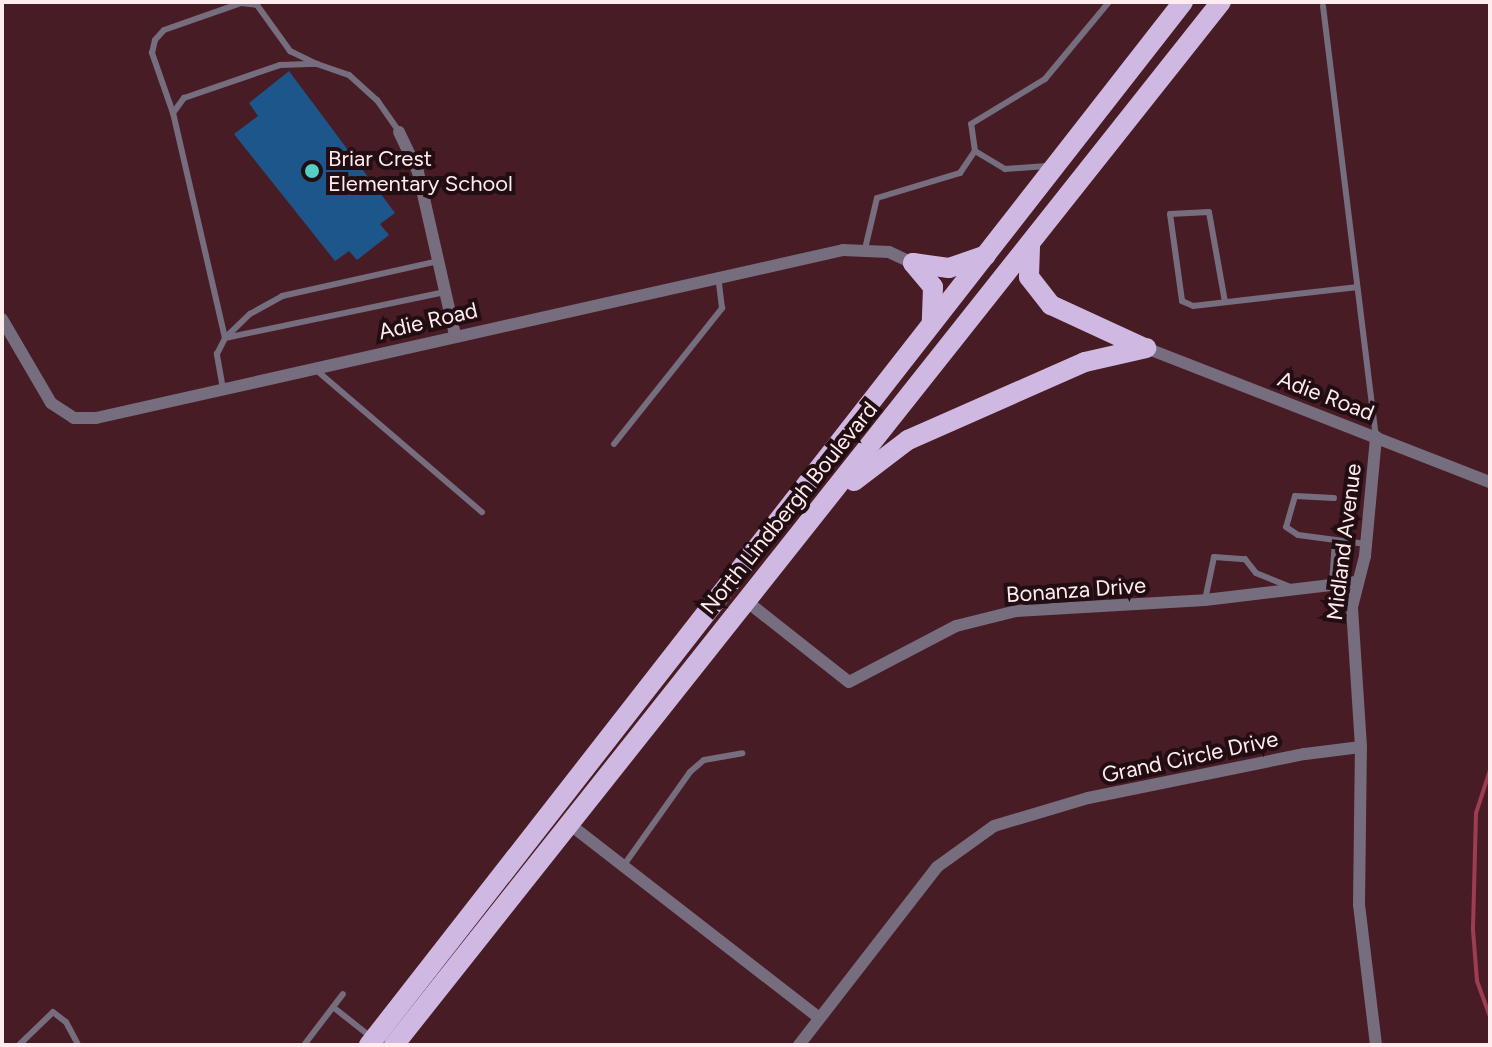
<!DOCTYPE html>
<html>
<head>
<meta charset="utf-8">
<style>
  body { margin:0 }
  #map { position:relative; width:1492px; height:1047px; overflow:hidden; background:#481c25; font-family:Figtree,sans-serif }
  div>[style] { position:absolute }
  .stream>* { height:4px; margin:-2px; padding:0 2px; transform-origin:2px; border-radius:2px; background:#9e3d52 }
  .building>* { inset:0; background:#1c568a }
  .service>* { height:6px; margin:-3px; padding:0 3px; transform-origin:3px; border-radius:3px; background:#766d7f }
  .minor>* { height:12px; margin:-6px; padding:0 6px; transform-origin:6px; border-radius:6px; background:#766d7f }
  .trunk>* { height:20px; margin:-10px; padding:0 10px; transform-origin:10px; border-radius:10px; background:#cfb8e2 }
  .dots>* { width:22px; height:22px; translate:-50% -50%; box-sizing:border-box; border:4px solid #220e12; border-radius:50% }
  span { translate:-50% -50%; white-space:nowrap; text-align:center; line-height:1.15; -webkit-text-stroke:8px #220e12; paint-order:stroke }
  .poi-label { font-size:22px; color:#feecee }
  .left { translate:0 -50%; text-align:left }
  .street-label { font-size:22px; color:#feecee }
  .frame { position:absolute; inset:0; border:4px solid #feecee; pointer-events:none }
</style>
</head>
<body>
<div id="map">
  <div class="stream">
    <div style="left:1490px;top:770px;width:45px;rotate:108deg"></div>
    <div style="left:1476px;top:813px;width:117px;rotate:91.5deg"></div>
    <div style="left:1473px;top:930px;width:51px;rotate:85.5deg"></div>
    <div style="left:1477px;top:981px;width:38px;rotate:70deg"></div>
  </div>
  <div class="building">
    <div style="clip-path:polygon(289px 71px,395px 213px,380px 224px,389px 235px,357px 260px,349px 251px,335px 261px,234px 134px,258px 116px,249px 103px)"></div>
  </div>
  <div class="service">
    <div style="left:1323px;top:6px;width:434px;rotate:83deg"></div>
    <div style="left:173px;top:113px;width:19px;rotate:-54deg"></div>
    <div style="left:184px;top:98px;width:102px;rotate:-19deg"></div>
    <div style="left:280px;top:65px;width:37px;rotate:-2deg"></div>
    <div style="left:317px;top:64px;width:34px;rotate:19deg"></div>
    <div style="left:349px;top:75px;width:38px;rotate:42deg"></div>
    <div style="left:377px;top:100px;width:39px;rotate:55deg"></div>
    <div style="left:975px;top:151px;width:35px;rotate:31deg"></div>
    <div style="left:1005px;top:169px;width:42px;rotate:-4.1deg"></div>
    <div style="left:865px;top:249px;width:52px;rotate:-76.8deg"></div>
    <div style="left:877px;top:198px;width:87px;rotate:-16.8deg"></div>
    <div style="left:960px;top:173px;width:27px;rotate:-56deg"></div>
    <div style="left:975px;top:151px;width:27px;rotate:-98deg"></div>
    <div style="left:971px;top:124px;width:87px;rotate:-31.3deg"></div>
    <div style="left:1045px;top:79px;width:100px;rotate:-50.3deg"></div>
    <div style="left:1225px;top:302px;width:91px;rotate:-100.1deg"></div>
    <div style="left:1209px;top:212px;width:39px;rotate:177deg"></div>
    <div style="left:1170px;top:214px;width:88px;rotate:82.1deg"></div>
    <div style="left:1182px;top:301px;width:12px;rotate:24deg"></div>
    <div style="left:1193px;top:306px;width:164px;rotate:-6.6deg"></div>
    <div style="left:225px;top:338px;width:231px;rotate:-103deg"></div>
    <div style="left:173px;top:113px;width:64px;rotate:-109.3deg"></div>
    <div style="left:152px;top:53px;width:13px;rotate:-77deg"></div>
    <div style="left:155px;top:40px;width:13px;rotate:-48deg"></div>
    <div style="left:164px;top:30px;width:82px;rotate:-19.3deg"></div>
    <div style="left:241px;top:3px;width:16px;rotate:7deg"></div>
    <div style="left:257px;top:5px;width:57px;rotate:54.3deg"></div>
    <div style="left:290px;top:51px;width:30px;rotate:26deg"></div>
    <div style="left:225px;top:338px;width:35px;rotate:-44deg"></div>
    <div style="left:250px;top:314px;width:37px;rotate:-29deg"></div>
    <div style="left:282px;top:296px;width:161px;rotate:-12.6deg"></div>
    <div style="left:315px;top:369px;width:220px;rotate:40.6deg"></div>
    <div style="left:223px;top:389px;width:36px;rotate:-100deg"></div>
    <div style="left:217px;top:354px;width:18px;rotate:-63deg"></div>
    <div style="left:225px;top:338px;width:226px;rotate:-11.8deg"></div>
    <div style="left:614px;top:444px;width:174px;rotate:-51.5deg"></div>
    <div style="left:722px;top:308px;width:31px;rotate:-97deg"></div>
    <div style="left:1334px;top:498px;width:39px;rotate:-177deg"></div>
    <div style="left:1295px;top:496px;width:32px;rotate:106deg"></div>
    <div style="left:1286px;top:527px;width:14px;rotate:34deg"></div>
    <div style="left:1298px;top:535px;width:69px;rotate:7.5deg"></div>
    <div style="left:1332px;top:584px;width:44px;rotate:-86.1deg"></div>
    <div style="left:1205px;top:600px;width:44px;rotate:-78.2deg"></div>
    <div style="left:1214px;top:557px;width:31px;rotate:4deg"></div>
    <div style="left:1245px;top:559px;width:18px;rotate:52deg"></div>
    <div style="left:1256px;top:573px;width:38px;rotate:22deg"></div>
    <div style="left:624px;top:865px;width:114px;rotate:-54.6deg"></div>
    <div style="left:690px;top:772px;width:18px;rotate:-41deg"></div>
    <div style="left:704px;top:760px;width:39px;rotate:-10deg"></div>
    <div style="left:333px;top:1007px;width:48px;rotate:38.3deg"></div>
    <div style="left:19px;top:1045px;width:47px;rotate:-44.1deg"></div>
    <div style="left:53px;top:1012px;width:16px;rotate:38deg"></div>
    <div style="left:66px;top:1022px;width:26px;rotate:62deg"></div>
    <div style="left:304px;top:1045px;width:64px;rotate:-52.6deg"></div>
  </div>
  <div class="minor">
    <div style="left:399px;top:132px;width:44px;rotate:64.6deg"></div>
    <div style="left:418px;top:172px;width:167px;rotate:77.2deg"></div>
    <div style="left:2px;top:319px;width:97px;rotate:59.7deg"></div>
    <div style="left:51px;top:403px;width:27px;rotate:33deg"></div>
    <div style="left:74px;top:418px;width:22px"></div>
    <div style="left:96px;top:418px;width:766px;rotate:-12.67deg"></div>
    <div style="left:843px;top:250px;width:46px;rotate:2.5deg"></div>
    <div style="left:889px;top:252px;width:26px;rotate:25deg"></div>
    <div style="left:1146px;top:348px;width:369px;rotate:21.3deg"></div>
    <div style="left:745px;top:600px;width:132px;rotate:38.3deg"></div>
    <div style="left:849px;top:682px;width:121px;rotate:-27.6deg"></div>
    <div style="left:956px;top:626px;width:62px;rotate:-14deg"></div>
    <div style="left:1016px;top:611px;width:189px;rotate:-3.3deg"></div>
    <div style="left:1205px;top:600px;width:152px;rotate:-6.8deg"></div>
    <div style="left:568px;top:823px;width:316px;rotate:37.8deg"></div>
    <div style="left:799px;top:1045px;width:225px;rotate:-52.2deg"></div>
    <div style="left:937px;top:867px;width:70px;rotate:-35.7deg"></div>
    <div style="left:994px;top:826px;width:98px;rotate:-16.6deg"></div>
    <div style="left:1088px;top:798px;width:221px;rotate:-11.5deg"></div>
    <div style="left:1305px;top:754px;width:56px;rotate:-7.1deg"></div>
    <div style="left:1376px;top:1045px;width:141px;rotate:-96.9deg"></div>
    <div style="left:1359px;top:905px;width:158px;rotate:-89.3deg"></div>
    <div style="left:1361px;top:747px;width:140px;rotate:-93.7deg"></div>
    <div style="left:1352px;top:607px;width:53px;rotate:-75.7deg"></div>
    <div style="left:1365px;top:556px;width:120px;rotate:-84.7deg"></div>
  </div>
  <div class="trunk">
    <div style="left:1030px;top:247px;width:30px;rotate:92deg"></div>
    <div style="left:1029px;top:277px;width:36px;rotate:52deg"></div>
    <div style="left:1051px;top:305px;width:100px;rotate:24.8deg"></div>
    <div style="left:913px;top:263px;width:36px;rotate:8deg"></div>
    <div style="left:949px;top:268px;width:39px;rotate:-19deg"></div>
    <div style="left:913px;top:263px;width:31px;rotate:50deg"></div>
    <div style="left:933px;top:287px;width:36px;rotate:92deg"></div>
    <div style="left:854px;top:481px;width:68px;rotate:-37.2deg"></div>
    <div style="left:908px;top:440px;width:193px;rotate:-23.8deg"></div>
    <div style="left:1085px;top:362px;width:63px;rotate:-12.9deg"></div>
    <div style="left:369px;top:1045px;width:1323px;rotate:-52.03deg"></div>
    <div style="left:394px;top:1045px;width:1331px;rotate:-51.59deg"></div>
  </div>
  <div class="dots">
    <div style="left:312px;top:171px;background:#55cec6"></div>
  </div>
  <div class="poi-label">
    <span class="left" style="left:328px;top:171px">Briar Crest<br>Elementary School</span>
  </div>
  <div class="street-label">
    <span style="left:428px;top:321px;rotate:-13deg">Adie Road</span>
    <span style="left:1326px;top:396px;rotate:21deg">Adie Road</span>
    <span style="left:789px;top:508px;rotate:-51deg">North Lindbergh Boulevard</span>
    <span style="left:1344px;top:542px;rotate:-83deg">Midland Avenue</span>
    <span style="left:1076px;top:590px;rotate:-4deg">Bonanza Drive</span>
    <span style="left:1190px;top:757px;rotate:-12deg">Grand Circle Drive</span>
  </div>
  <div class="frame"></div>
</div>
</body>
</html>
